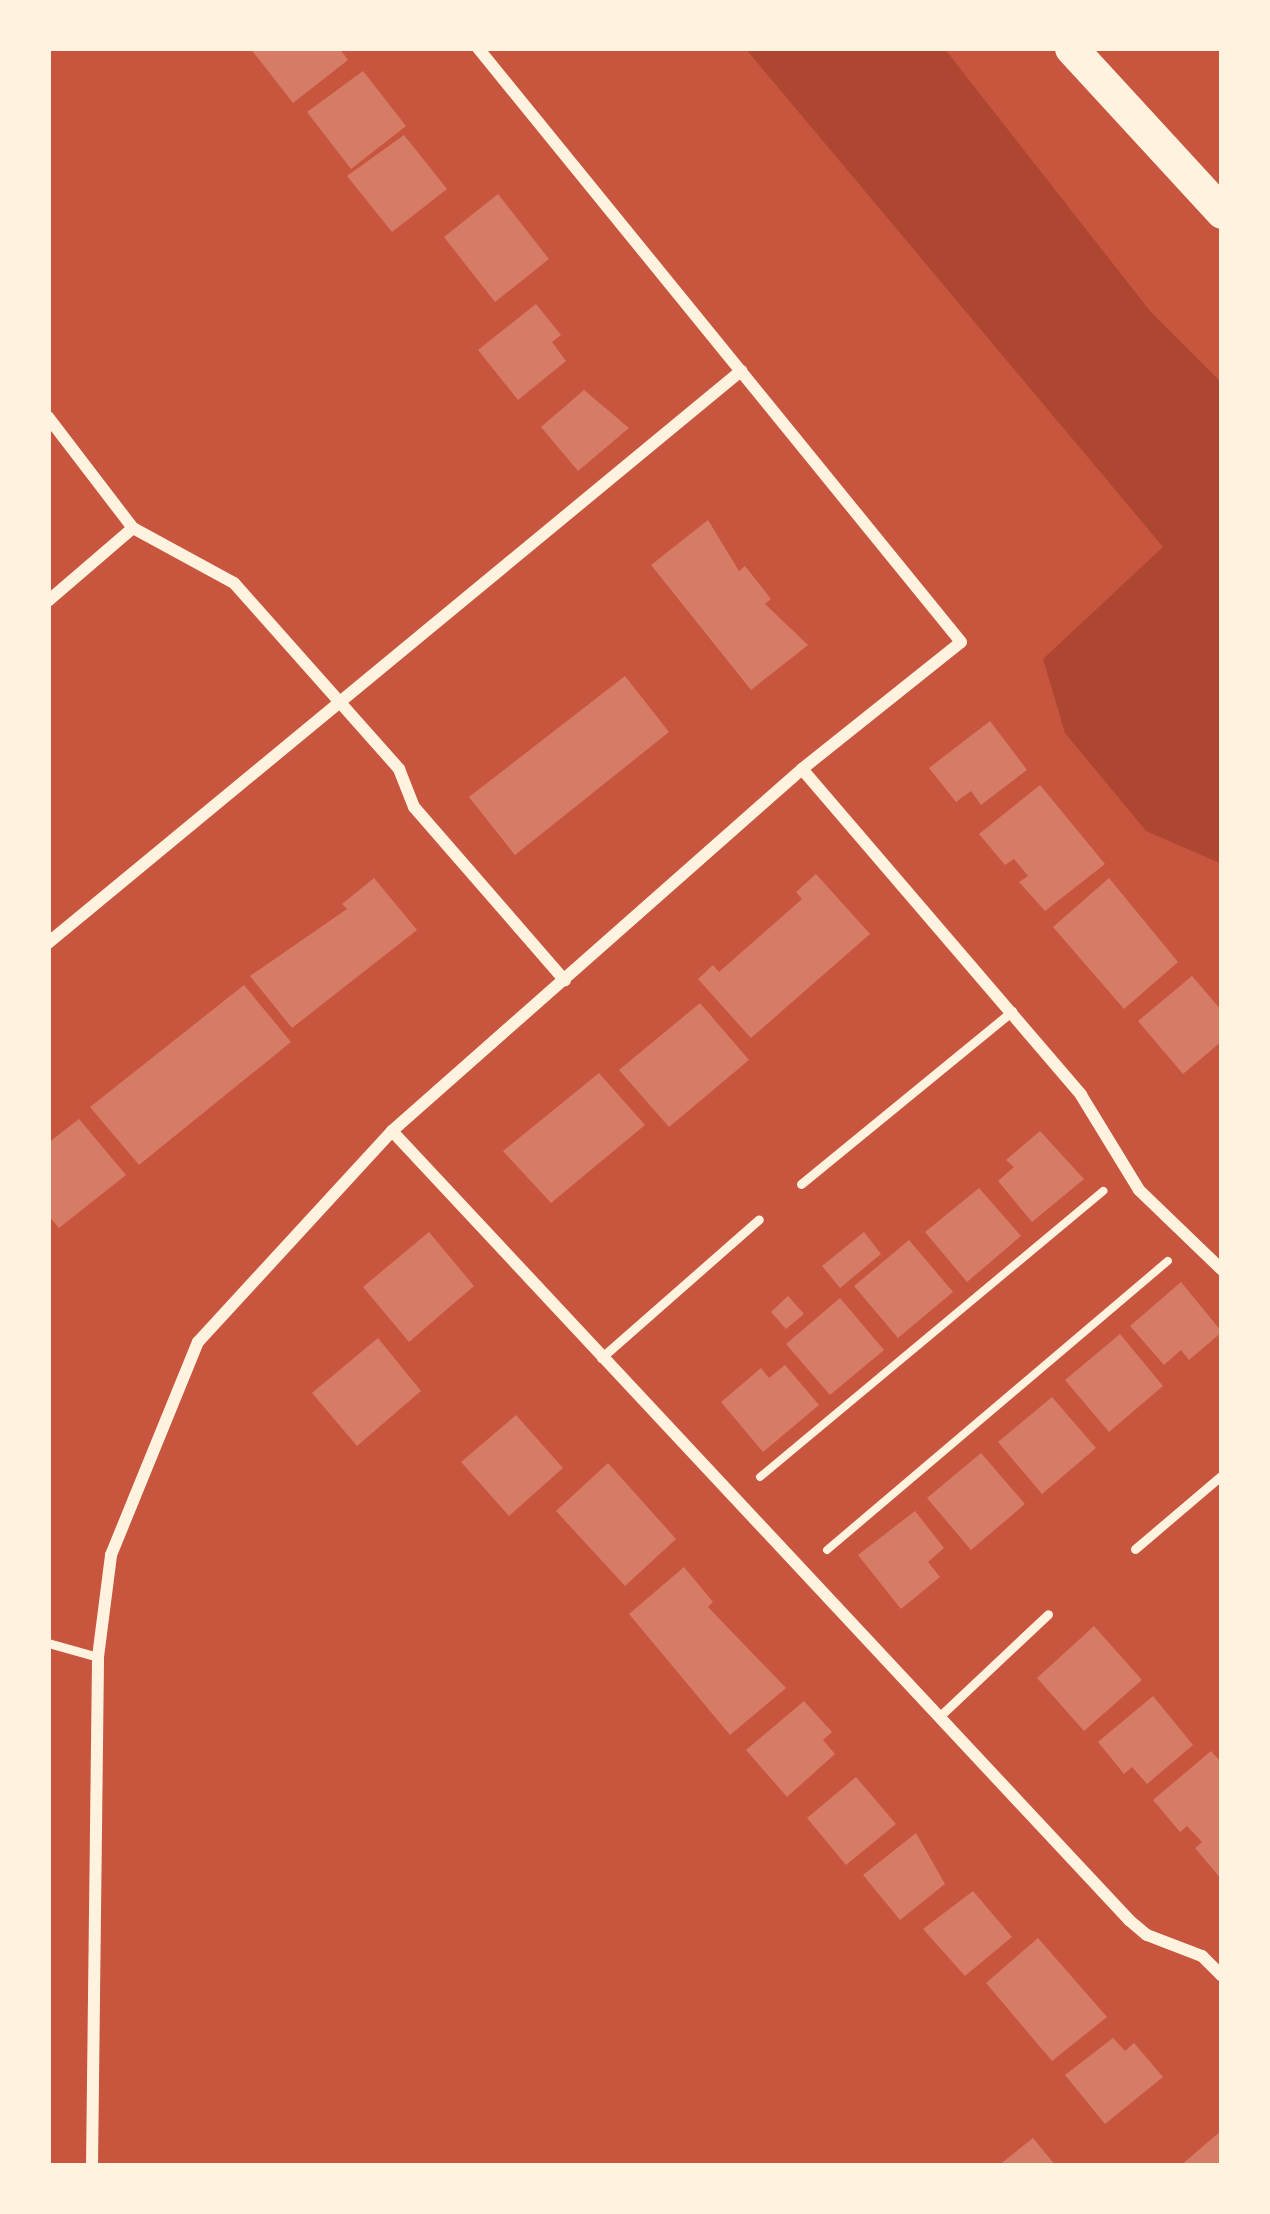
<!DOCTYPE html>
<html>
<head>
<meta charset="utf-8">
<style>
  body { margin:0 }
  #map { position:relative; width:1270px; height:2214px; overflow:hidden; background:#c8553d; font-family:"DejaVu Sans",sans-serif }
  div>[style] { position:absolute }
  .green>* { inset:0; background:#ae4732 }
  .building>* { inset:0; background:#d67c66 }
  .path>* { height:8px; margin:-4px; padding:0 4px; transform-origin:4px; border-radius:4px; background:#fff3e0 }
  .service>* { height:9px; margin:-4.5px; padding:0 4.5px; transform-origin:4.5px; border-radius:4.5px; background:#fff3e0 }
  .minor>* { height:12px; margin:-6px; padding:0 6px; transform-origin:6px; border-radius:6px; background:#fff3e0 }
  .trunk>* { height:33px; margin:-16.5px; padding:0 16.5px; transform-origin:16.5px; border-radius:16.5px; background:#fff3e0 }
  span { translate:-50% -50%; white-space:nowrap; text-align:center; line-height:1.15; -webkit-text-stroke:9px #fff3e0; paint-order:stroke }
  .frame { position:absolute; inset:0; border:51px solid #fff3e0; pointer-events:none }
</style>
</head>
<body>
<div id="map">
  <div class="green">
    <div style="clip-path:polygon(745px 48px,944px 48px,1150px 311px,1222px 383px,1222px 864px,1146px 831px,1065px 733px,1043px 659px,1163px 547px)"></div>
  </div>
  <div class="building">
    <div style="clip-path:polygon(250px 48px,339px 48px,348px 60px,293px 103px)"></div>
    <div style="clip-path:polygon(363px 71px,406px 126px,351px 169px,307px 112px)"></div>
    <div style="clip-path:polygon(404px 135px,447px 189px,392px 232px,347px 176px)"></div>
    <div style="clip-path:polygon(498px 194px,549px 259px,495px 302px,444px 237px)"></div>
    <div style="clip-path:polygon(536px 304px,561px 335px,552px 342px,566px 361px,518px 400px,478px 350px)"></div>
    <div style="clip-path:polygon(584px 390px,629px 428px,578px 471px,541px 427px)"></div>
    <div style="clip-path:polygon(708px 520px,739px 571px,745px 566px,771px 599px,765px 604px,808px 645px,751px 690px,651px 565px)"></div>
    <div style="clip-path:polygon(625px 676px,669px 732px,515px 855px,469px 797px)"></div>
    <div style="clip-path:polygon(990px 721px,1027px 770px,981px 805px,971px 791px,956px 802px,929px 768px)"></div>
    <div style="clip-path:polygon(1040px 785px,1105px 864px,1045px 911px,1019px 882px,1028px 876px,1014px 859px,1005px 865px,979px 834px)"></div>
    <div style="clip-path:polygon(816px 874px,870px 934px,751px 1038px,698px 979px,713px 965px,719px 972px,802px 899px,796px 892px)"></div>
    <div style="clip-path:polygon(374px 878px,417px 930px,292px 1028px,250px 976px,347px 909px,342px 904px)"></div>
    <div style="clip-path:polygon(1109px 878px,1178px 962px,1124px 1009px,1053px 927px)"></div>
    <div style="clip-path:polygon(1192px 976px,1222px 1011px,1222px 1041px,1183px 1074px,1138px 1021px)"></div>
    <div style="clip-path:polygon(244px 985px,291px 1042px,139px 1165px,90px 1107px)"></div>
    <div style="clip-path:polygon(700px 1003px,749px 1060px,669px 1127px,619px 1070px)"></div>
    <div style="clip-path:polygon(599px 1073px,645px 1125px,551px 1203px,503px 1151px)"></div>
    <div style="clip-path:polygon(79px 1119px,126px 1175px,59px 1228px,48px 1215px,48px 1143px)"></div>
    <div style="clip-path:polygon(1040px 1131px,1084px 1179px,1032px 1222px,998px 1181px,1014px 1167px,1006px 1160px)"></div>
    <div style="clip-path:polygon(979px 1188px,1021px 1236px,967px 1282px,925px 1232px)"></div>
    <div style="clip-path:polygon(429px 1232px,474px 1286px,409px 1342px,363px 1287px)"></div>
    <div style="clip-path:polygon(864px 1232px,881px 1254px,840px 1288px,822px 1266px)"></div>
    <div style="clip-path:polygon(909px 1240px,953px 1292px,898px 1338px,854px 1286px)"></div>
    <div style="clip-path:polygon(1181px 1282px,1222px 1332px,1189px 1360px,1181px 1350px,1164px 1365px,1130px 1326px)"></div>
    <div style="clip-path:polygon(788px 1296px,804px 1314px,786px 1329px,771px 1312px)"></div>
    <div style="clip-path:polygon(840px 1298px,884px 1350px,830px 1395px,786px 1344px)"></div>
    <div style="clip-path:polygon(1120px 1334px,1163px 1386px,1109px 1432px,1065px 1380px)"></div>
    <div style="clip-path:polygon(378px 1338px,421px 1391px,357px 1446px,312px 1393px)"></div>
    <div style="clip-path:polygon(785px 1365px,819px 1405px,763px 1452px,721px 1402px,761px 1368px,769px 1378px)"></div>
    <div style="clip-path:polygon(1052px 1397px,1096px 1448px,1042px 1494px,998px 1442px)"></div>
    <div style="clip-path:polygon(516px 1415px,563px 1468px,509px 1516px,461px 1462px)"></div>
    <div style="clip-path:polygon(981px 1453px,1025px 1504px,971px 1550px,927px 1498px)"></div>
    <div style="clip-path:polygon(608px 1463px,676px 1539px,625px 1586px,556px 1511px)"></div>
    <div style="clip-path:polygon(915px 1511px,944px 1548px,928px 1562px,940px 1577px,901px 1609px,858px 1555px)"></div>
    <div style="clip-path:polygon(684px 1567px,713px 1602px,708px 1607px,786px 1688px,730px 1735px,629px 1614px)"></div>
    <div style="clip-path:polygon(1094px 1626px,1142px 1680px,1084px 1731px,1037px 1678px)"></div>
    <div style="clip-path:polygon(1153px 1696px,1193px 1745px,1147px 1784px,1132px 1767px,1124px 1774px,1098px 1742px)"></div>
    <div style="clip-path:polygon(804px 1701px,832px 1732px,823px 1740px,835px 1754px,787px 1797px,746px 1750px)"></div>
    <div style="clip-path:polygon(1211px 1751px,1222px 1763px,1222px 1880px,1195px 1848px,1202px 1842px,1187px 1826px,1180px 1832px,1153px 1800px)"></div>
    <div style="clip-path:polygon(856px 1777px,896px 1824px,846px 1865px,807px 1818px)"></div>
    <div style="clip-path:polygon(916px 1833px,945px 1884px,900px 1920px,863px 1875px)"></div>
    <div style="clip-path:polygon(973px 1891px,1012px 1937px,965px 1976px,923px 1929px)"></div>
    <div style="clip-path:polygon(1038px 1938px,1107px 2017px,1052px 2061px,986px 1983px)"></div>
    <div style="clip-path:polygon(1113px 2038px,1125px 2051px,1134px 2043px,1163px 2077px,1105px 2124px,1065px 2075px)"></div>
    <div style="clip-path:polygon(1222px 2130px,1222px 2166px,1180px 2166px)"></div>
    <div style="clip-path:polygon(1033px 2138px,1056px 2166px,998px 2166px)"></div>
  </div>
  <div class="path">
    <div style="left:760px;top:1477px;width:447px;rotate:-39.8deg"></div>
    <div style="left:827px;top:1550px;width:447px;rotate:-40.3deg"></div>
  </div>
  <div class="service">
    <div style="left:801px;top:1184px;width:273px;rotate:-39.3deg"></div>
    <div style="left:601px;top:1358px;width:210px;rotate:-41.3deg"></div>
    <div style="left:1135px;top:1549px;width:114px;rotate:-40.4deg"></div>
    <div style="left:48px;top:1643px;width:52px;rotate:15.6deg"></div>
    <div style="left:941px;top:1715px;width:147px;rotate:-43.3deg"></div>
  </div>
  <div class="minor">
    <div style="left:48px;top:417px;width:140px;rotate:52.6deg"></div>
    <div style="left:133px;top:528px;width:115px;rotate:28.6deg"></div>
    <div style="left:234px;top:583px;width:249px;rotate:48.4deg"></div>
    <div style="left:399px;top:769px;width:41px;rotate:68.5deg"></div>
    <div style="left:414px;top:807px;width:230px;rotate:49deg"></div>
    <div style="left:48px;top:601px;width:112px;rotate:-40.7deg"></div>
    <div style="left:802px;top:769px;width:429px;rotate:49.4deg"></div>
    <div style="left:1081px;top:1095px;width:111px;rotate:58.6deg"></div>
    <div style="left:1139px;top:1190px;width:115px;rotate:43.9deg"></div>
    <div style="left:48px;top:943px;width:899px;rotate:-39.54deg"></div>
    <div style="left:392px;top:1131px;width:1080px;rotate:46.95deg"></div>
    <div style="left:1129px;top:1920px;width:23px;rotate:40deg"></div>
    <div style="left:1147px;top:1935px;width:59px;rotate:20.9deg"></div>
    <div style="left:1202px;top:1956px;width:28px;rotate:45deg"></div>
    <div style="left:92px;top:2166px;width:509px;rotate:-89.32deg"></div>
    <div style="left:98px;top:1657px;width:103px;rotate:-82.7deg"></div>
    <div style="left:111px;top:1555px;width:230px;rotate:-67.8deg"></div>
    <div style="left:198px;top:1342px;width:287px;rotate:-47.4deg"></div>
    <div style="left:392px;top:1131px;width:547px;rotate:-41.44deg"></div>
    <div style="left:802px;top:769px;width:203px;rotate:-38.6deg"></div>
    <div style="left:961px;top:642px;width:766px;rotate:-129.12deg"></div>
  </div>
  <div class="trunk">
    <div style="left:1071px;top:48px;width:223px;rotate:47.4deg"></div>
  </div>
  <div class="frame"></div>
</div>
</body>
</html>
